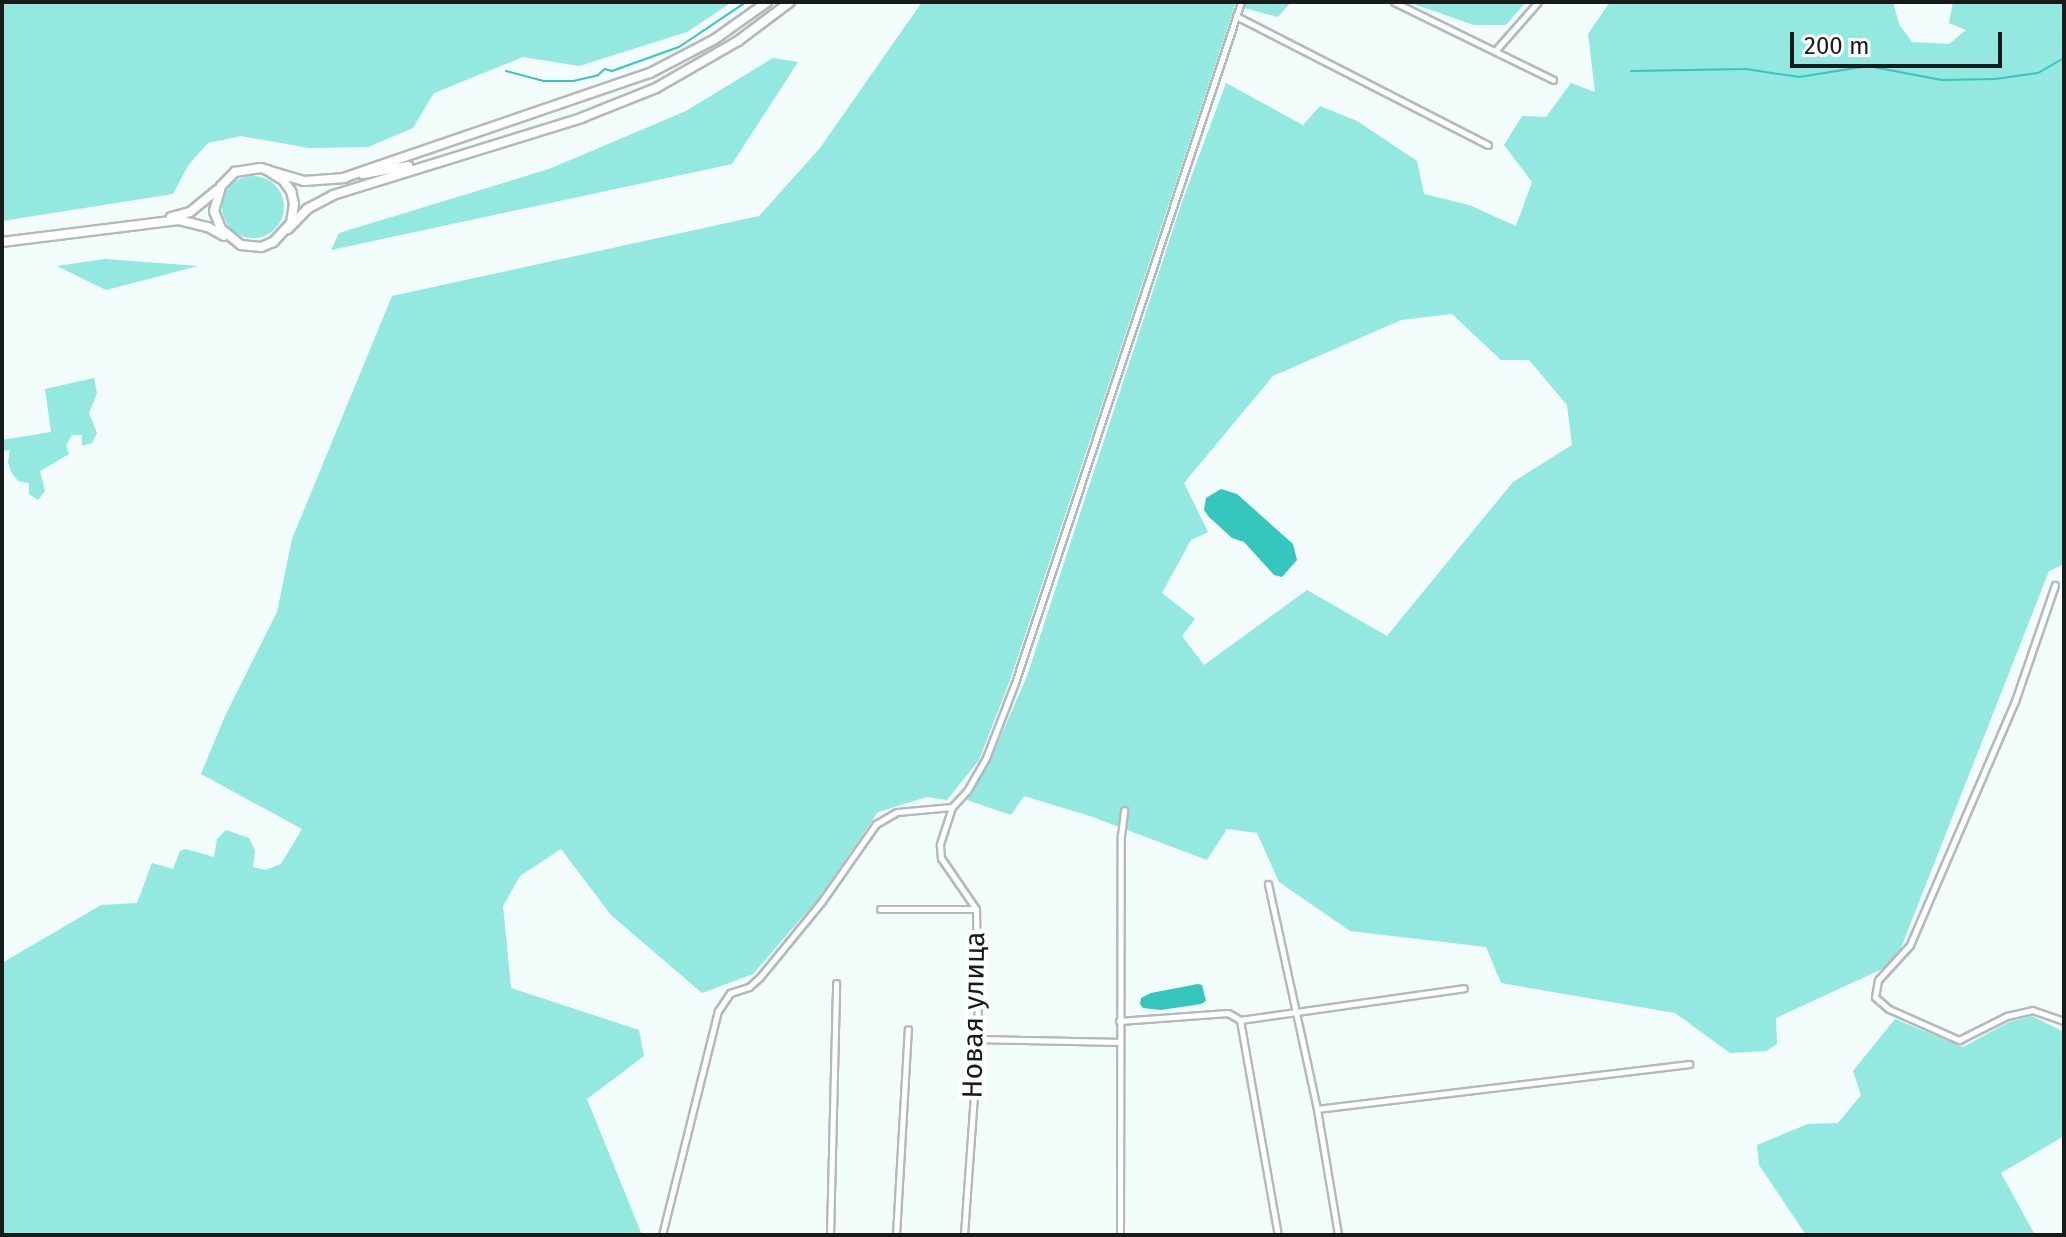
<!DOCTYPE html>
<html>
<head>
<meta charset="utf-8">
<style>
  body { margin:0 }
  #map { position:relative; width:2066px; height:1237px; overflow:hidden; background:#f2fcfa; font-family:"Fira Sans",sans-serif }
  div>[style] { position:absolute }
  .green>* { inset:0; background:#93e8e0 }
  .round { border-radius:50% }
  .water>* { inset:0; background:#35c6bd }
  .stream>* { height:2px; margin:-1px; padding:0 1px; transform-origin:1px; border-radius:1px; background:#35c6bd }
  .roads { filter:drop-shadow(2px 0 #b2bbba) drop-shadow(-2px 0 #b2bbba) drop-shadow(0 2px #b2bbba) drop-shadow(0 -2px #b2bbba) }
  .street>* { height:5px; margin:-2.5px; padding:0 2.5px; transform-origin:2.5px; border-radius:2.5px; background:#fff }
  .secondary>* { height:8px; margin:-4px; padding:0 4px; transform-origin:4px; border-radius:4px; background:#fff }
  span { translate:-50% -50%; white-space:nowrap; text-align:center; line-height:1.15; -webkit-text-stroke:8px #fff; paint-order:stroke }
  .street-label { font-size:28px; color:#181b1b }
  .frame { position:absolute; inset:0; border:4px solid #181b1b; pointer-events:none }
  .scale { position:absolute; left:1790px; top:32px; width:212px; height:36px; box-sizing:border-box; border:4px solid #181b1b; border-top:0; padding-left:10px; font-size:24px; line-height:28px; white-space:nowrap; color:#181b1b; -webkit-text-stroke:6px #fff; paint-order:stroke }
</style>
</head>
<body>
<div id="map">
  <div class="green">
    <div style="clip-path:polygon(2px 2px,732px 2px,687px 32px,579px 66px,523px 57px,434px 93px,413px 128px,368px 147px,309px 148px,241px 136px,208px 143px,189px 164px,173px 194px,2px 221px)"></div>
    <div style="clip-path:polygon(922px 2px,1236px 2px,1010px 680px,979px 760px,947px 800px,927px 797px,878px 812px,818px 899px,753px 974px,702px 993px,611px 915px,561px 849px,520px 876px,503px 906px,511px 988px,639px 1030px,644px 1056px,587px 1099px,642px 1235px,2px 1235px,2px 963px,101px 905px,137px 903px,152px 863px,173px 869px,180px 851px,186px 849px,214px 857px,217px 839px,226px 830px,249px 838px,255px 851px,253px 867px,265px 870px,281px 864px,302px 829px,201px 774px,225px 716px,277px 612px,292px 539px,392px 296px,759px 216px,820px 148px)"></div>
    <div style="clip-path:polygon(1246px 2px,1291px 2px,1278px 17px,1244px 8px)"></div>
    <div style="clip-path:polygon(1408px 2px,1526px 2px,1506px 25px,1474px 25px)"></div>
    <div style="clip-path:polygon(evenodd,1610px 2px,1893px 2px,1899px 24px,1912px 42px,1949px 44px,1966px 30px,1949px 23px,1953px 2px,2064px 2px,2064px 564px,2049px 571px,1895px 963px,1776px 1018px,1777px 1044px,1766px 1051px,1730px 1053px,1675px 1013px,1501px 983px,1486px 947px,1350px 931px,1279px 882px,1257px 833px,1227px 829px,1207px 860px,1090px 816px,1024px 796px,1011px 815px,967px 800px,990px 761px,1027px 676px,1182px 202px,1226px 83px,1303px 125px,1320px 106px,1357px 121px,1417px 161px,1424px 194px,1469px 205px,1516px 226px,1532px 182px,1504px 145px,1522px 116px,1546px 117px,1571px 83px,1595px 92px,1588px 34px,1610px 2px,1452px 314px,1501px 360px,1529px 360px,1567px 405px,1572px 445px,1513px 482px,1387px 636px,1307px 590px,1204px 665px,1182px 636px,1195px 619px,1162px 593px,1191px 540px,1208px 532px,1184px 483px,1273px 376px,1401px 320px,1452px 314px)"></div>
    <div style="clip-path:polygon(773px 58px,798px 62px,732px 164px,331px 250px,339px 233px,549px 169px,686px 111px)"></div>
    <div class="round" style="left:222px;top:176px;width:62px;height:62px"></div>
    <div style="clip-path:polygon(105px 259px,198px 266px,106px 290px,57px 266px)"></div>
    <div style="clip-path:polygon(94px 378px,97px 393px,89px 413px,97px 433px,92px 443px,82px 446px,82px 435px,72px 435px,66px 445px,69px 454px,40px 471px,45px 491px,38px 500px,29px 494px,29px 483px,18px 481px,11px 472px,8px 462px,10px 450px,2px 451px,2px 440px,51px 432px,45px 389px)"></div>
    <div style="clip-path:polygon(2032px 1016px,2064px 1032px,2064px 1136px,2001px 1173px,2035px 1235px,1806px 1235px,1759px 1165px,1757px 1145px,1808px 1124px,1838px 1123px,1861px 1095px,1853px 1071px,1895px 1019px,1963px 1047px,2009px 1022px)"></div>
  </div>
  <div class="water">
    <div style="clip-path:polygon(1221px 489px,1237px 494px,1293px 544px,1297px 560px,1282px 577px,1274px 575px,1244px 542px,1232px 538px,1209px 517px,1204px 510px,1206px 498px)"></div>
    <div style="clip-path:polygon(1198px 984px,1202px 985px,1206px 1001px,1201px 1004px,1161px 1010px,1143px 1008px,1140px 1004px,1141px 998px,1151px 993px)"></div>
  </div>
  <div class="stream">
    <div style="left:506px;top:71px;width:38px;rotate:15deg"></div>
    <div style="left:543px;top:81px;width:30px"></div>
    <div style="left:573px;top:81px;width:26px;rotate:-13deg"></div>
    <div style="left:598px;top:75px;width:9px;rotate:-41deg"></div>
    <div style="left:605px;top:69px;width:7px;rotate:16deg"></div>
    <div style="left:612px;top:71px;width:71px;rotate:-19.7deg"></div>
    <div style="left:679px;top:47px;width:81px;rotate:-33.9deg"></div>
    <div style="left:1631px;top:71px;width:115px;rotate:-1deg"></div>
    <div style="left:1746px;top:69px;width:54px;rotate:8.6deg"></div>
    <div style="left:1799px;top:77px;width:70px;rotate:-9.1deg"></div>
    <div style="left:1868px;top:66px;width:75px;rotate:10.7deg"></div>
    <div style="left:1942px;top:80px;width:53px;rotate:-1.1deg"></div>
    <div style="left:1995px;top:79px;width:43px;rotate:-7.9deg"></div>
    <div style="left:2038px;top:73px;width:30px;rotate:-30deg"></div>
  </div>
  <div class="roads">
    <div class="street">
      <div style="left:1394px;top:2px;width:177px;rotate:26.1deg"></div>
      <div style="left:1236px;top:16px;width:283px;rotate:27.1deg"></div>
      <div style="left:1495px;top:51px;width:65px;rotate:-48.7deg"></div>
      <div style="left:2055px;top:585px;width:123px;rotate:109deg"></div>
      <div style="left:2015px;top:701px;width:266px;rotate:113.3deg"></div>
      <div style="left:1910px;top:945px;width:47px;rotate:132.4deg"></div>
      <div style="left:1878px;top:980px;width:17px;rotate:100deg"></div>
      <div style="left:1875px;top:997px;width:18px;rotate:41deg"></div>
      <div style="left:1889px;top:1009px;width:77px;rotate:23.9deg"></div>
      <div style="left:1959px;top:1040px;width:54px;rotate:-26.6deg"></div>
      <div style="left:2007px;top:1016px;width:26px;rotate:-13deg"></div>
      <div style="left:2032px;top:1010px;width:34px;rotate:19deg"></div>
      <div style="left:952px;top:807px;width:40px;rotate:108deg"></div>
      <div style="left:940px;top:845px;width:13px;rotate:86deg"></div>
      <div style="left:941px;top:858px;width:62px;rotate:55.5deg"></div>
      <div style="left:976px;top:909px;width:130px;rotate:89.1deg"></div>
      <div style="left:978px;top:1039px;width:196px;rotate:94.1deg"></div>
      <div style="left:1268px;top:884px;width:230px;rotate:77.7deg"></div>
      <div style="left:1317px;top:1109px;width:128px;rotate:80.5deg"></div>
      <div style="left:880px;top:909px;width:95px"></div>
      <div style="left:1240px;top:1020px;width:218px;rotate:80deg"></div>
      <div style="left:1119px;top:1021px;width:109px;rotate:-4.2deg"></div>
      <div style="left:1228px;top:1013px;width:14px;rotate:30deg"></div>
      <div style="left:1240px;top:1020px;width:226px;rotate:-8.1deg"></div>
      <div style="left:978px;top:1039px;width:141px;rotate:1.2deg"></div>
      <div style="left:1317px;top:1109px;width:375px;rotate:-6.9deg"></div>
      <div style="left:662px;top:1235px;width:231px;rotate:-76deg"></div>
      <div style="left:718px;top:1011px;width:22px;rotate:-56deg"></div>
      <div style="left:730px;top:993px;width:20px;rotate:-18deg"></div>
      <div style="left:749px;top:987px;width:15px;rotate:-42deg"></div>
      <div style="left:760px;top:977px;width:98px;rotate:-50.8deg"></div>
      <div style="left:822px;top:901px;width:94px;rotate:-55deg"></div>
      <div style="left:876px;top:824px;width:24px;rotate:-30deg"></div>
      <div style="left:897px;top:812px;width:55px;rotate:-5.2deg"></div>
      <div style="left:952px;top:807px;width:22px;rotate:-47deg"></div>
      <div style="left:967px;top:791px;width:38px;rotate:-60deg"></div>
      <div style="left:986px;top:758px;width:80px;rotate:-68.9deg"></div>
      <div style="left:1015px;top:683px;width:718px;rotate:-71.64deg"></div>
      <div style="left:830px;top:1235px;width:252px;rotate:-88.6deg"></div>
      <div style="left:896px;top:1235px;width:206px;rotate:-86.7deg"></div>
      <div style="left:1120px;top:1235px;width:399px;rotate:-89.9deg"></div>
      <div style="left:1121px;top:836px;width:26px;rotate:-83deg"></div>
    </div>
    <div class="secondary">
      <div style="left:267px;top:170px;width:19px;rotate:32deg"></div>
      <div style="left:283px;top:180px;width:14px;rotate:54deg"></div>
      <div style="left:291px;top:191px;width:13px;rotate:77deg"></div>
      <div style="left:294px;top:204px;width:19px;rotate:99deg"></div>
      <div style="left:291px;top:223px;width:26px;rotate:133deg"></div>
      <div style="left:273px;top:242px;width:13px;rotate:157deg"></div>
      <div style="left:261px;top:247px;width:20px;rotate:-174deg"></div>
      <div style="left:241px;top:245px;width:26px;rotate:-141deg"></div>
      <div style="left:221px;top:229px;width:19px;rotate:-111deg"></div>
      <div style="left:214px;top:211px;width:26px;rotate:-74deg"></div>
      <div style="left:221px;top:186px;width:20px;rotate:-45deg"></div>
      <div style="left:235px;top:172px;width:26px;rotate:-9deg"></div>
      <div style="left:261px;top:168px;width:6px;rotate:18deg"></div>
      <div style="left:267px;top:170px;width:28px;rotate:17deg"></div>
      <div style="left:294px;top:178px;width:10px;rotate:17deg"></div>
      <div style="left:304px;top:181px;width:41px;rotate:-4.2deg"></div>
      <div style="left:363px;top:174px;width:46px;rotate:-10.1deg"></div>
      <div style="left:343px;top:178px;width:324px;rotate:-18.9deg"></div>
      <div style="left:650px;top:73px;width:73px;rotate:-27.6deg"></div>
      <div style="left:715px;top:39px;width:64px;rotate:-35.4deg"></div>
      <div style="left:171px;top:217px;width:20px;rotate:-15deg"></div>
      <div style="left:190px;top:212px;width:35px;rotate:-39deg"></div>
      <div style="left:288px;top:229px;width:28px;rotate:-46deg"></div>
      <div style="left:307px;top:209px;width:30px;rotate:-28deg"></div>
      <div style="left:333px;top:195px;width:260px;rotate:-17.2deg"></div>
      <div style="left:581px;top:118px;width:81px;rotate:-21.8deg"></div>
      <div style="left:656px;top:88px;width:95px;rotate:-29.8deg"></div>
      <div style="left:738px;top:41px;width:65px;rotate:-36.9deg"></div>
      <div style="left:2px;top:242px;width:178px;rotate:-7.1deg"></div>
      <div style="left:179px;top:220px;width:30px;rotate:14deg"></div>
      <div style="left:208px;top:227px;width:18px;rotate:29deg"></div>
    </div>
  </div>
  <div class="street-label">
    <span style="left:974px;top:1015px;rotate:-89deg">Новая улица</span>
  </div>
  <div class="frame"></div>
  <div class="scale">200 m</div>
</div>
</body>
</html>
